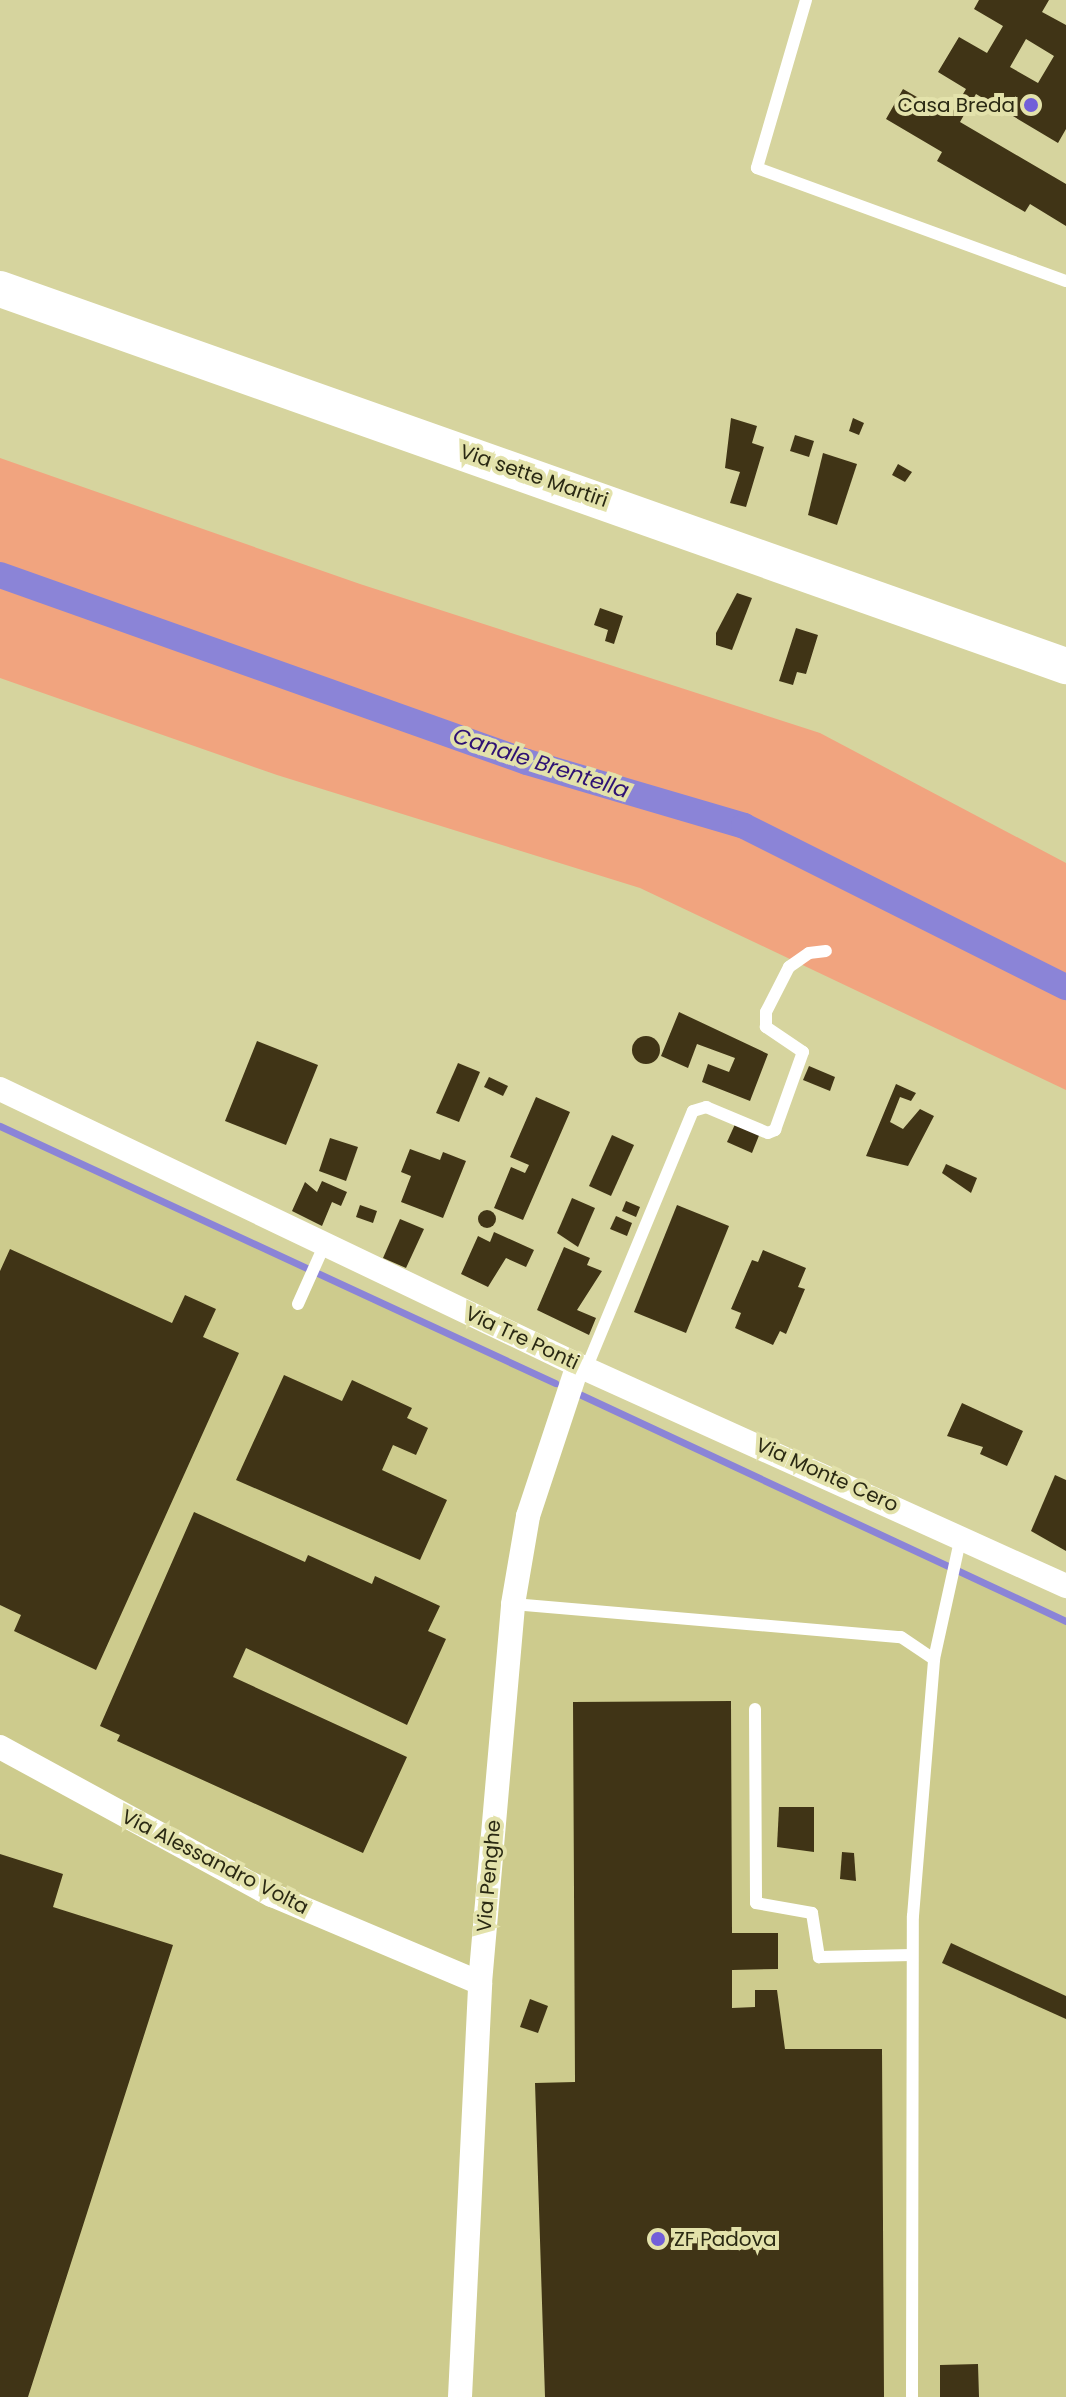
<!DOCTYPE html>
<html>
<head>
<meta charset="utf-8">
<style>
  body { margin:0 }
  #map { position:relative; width:1066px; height:2397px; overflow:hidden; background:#d6d49e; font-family:Poppins,sans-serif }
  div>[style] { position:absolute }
  .built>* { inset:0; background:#cdcb8d }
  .green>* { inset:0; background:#f1a47f }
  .stream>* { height:7px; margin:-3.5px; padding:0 3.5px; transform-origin:3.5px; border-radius:3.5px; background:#8b84d7 }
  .canal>* { height:26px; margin:-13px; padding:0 13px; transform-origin:13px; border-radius:13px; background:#8b84d7 }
  .building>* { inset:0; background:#403416 }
  .round { border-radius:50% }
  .lane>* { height:12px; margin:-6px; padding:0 6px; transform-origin:6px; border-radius:6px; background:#fff }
  .street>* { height:24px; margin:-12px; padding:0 12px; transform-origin:12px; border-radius:12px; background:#fff }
  .secondary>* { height:36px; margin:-18px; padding:0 18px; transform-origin:18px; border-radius:18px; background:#fff }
  .dots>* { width:22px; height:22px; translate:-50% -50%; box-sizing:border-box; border:4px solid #e3e2ab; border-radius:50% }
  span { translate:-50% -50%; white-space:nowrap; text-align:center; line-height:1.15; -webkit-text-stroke:8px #e3e2ab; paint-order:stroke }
  .poi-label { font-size:20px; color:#2a2913 }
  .right { translate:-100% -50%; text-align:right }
  .left { translate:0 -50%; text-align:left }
  .street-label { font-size:20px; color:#2a2913 }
  .water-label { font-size:22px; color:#2e1174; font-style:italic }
</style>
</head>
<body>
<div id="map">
  <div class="built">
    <div style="clip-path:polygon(0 1126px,1066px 1622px,1066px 2397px,0 2397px)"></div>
  </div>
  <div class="green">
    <div style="clip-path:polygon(0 458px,360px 584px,820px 733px,1066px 863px,1066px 1090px,640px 888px,277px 775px,0 678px)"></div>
  </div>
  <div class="stream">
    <div style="left:0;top:1126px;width:612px;rotate:24.85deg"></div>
    <div style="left:577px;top:1393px;width:540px;rotate:25deg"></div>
  </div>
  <div class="canal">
    <div style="left:0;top:575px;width:559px;rotate:19.54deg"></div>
    <div style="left:527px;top:762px;width:226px;rotate:16.4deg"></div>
    <div style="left:744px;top:826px;width:360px;rotate:26.6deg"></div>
  </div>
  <div class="building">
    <div style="clip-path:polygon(evenodd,979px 0,1049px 0,1042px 12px,1066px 25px,1066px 129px,1058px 143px,976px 94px,960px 122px,1066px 184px,1066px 226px,1030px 204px,1025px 212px,937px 161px,942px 152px,886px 119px,903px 89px,950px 116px,966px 89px,938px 72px,959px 37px,987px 53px,1003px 26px,974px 9px,979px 0,1026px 39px,1054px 56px,1038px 83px,1010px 67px,1026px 39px)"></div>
    <div style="clip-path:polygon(731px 418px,757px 426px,752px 443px,764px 447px,746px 507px,730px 503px,740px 472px,725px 468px)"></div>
    <div style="clip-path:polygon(853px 418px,864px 423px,859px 435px,849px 431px)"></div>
    <div style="clip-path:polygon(795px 435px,814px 441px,809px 457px,790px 451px)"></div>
    <div style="clip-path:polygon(823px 453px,857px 464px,837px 525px,808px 515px)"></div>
    <div style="clip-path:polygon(898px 464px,912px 472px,905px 482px,892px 475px)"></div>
    <div style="clip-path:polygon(737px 593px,752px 598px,732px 650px,716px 645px,716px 633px)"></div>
    <div style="clip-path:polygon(600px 608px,623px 616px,614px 644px,605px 641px,608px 630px,594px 625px)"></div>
    <div style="clip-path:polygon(796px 628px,818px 635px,806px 674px,797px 672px,793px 685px,779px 681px)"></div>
    <div style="clip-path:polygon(679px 1012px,768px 1054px,750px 1101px,702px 1082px,708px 1064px,729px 1072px,735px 1058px,697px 1044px,688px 1068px,661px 1056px)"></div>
    <div class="round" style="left:632px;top:1036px;width:28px;height:28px"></div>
    <div style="clip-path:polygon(257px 1041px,318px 1065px,286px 1145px,225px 1121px)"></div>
    <div style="clip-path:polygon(458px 1063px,480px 1072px,459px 1122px,436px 1113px)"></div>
    <div style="clip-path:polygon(809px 1066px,835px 1077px,830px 1091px,803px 1080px)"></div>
    <div style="clip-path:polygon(489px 1077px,508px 1086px,503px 1096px,484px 1087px)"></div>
    <div style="clip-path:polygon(896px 1084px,916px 1093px,911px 1101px,900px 1097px,890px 1122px,903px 1129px,920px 1109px,934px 1116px,908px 1166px,866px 1156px)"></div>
    <div style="clip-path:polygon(536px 1097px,570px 1112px,523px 1220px,494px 1208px,511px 1167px,525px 1173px,529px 1165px,510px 1157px)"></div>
    <div style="clip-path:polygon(736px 1122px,760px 1133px,752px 1153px,727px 1142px)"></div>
    <div style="clip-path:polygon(612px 1135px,634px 1145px,611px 1196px,589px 1186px)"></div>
    <div style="clip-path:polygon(330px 1138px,358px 1147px,346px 1181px,319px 1171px)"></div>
    <div style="clip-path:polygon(410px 1149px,440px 1160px,443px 1152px,466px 1161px,443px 1218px,401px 1202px,411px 1176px,401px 1172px)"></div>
    <div style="clip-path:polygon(946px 1164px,977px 1178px,971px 1193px,942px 1173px)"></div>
    <div style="clip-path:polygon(322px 1181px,347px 1192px,341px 1206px,332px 1202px,322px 1226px,292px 1211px,305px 1182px,317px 1192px)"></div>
    <div style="clip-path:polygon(572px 1198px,595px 1208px,578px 1247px,557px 1233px)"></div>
    <div style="clip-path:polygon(626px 1201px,640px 1207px,636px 1217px,622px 1211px)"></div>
    <div style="clip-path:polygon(360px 1205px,377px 1211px,373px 1223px,356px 1217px)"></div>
    <div style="clip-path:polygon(677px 1205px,729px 1226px,686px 1333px,634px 1312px)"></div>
    <div class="round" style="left:478px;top:1210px;width:18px;height:18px"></div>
    <div style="clip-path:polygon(616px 1216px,632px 1223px,627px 1236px,610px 1229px)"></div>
    <div style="clip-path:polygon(400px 1219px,424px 1229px,406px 1268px,383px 1258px)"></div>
    <div style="clip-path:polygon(494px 1232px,534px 1250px,526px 1267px,506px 1258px,488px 1287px,461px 1274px,478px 1236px,490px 1242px)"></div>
    <div style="clip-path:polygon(564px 1247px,590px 1258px,587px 1265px,602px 1271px,577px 1310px,596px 1318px,589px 1335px,537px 1310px)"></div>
    <div style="clip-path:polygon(10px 1249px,172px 1323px,185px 1295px,216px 1309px,203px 1337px,239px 1353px,96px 1670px,14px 1631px,21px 1615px,0 1605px,0 1271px)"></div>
    <div style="clip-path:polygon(763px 1250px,806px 1268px,798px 1287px,805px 1289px,786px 1334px,780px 1331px,773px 1345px,735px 1328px,741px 1313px,731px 1309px,752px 1260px,758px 1262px)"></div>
    <div style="clip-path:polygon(284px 1375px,342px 1401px,352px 1380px,412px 1408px,407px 1418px,428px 1428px,416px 1455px,393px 1445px,382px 1470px,447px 1500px,420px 1560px,236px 1480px)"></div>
    <div style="clip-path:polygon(962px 1403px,1023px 1431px,1007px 1466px,980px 1454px,983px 1447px,947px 1436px)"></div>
    <div style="clip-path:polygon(1055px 1475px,1066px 1480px,1066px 1551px,1031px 1531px)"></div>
    <div style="clip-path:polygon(194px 1512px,305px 1562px,308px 1555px,372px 1584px,375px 1576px,440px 1606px,428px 1631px,446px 1639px,407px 1725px,246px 1648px,233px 1677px,407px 1757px,363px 1853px,117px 1741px,120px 1735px,100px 1726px)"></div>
    <div style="clip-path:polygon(731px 1701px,732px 1933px,778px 1933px,778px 1969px,732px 1970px,732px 2008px,755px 2007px,755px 1990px,777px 1990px,785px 2049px,882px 2049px,884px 2397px,545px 2397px,535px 2083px,575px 2082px,573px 1702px)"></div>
    <div style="clip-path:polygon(779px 1807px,814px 1807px,814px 1852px,777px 1847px)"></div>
    <div style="clip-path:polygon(842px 1852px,854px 1853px,856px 1881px,840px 1879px)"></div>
    <div style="clip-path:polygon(0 1854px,63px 1874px,53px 1907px,173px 1945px,28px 2397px,0 2397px)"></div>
    <div style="clip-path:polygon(951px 1943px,1066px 1996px,1066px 2019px,942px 1963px)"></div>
    <div style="clip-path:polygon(530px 1999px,548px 2006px,538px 2033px,520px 2027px)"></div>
    <div style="clip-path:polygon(978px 2364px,979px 2397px,940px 2397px,940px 2365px)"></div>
  </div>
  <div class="lane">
    <div style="left:806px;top:0;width:175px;rotate:106.3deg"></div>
    <div style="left:757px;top:168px;width:329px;rotate:20.1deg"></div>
    <div style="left:298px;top:1304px;width:64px;rotate:-65.9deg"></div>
    <div style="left:586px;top:1369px;width:279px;rotate:-67.5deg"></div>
    <div style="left:693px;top:1111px;width:14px;rotate:-17deg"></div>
    <div style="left:706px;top:1107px;width:67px;rotate:22.8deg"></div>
    <div style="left:768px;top:1133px;width:8px;rotate:-23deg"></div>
    <div style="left:775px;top:1130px;width:83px;rotate:-70.3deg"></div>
    <div style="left:803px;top:1052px;width:45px;rotate:-146deg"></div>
    <div style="left:766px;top:1027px;width:15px;rotate:-90deg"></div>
    <div style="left:766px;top:1012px;width:51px;rotate:-62.9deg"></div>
    <div style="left:789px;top:967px;width:24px;rotate:-35deg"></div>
    <div style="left:809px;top:953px;width:17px;rotate:-7deg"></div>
    <div style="left:513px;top:1604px;width:389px;rotate:4.9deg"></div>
    <div style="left:901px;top:1637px;width:40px;rotate:34deg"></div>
    <div style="left:755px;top:1709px;width:194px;rotate:89.7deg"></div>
    <div style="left:756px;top:1903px;width:57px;rotate:10.1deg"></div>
    <div style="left:812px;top:1913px;width:45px;rotate:81deg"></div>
    <div style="left:819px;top:1957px;width:93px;rotate:-1.2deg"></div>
    <div style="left:912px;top:2397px;width:481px;rotate:-89.9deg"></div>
    <div style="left:913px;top:1916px;width:258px;rotate:-85.3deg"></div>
    <div style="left:934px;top:1659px;width:126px;rotate:-77.6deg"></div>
  </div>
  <div class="street">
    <div style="left:0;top:1089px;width:649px;rotate:25.54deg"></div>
    <div style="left:586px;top:1369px;width:527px;rotate:24.33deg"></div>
    <div style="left:0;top:1747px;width:310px;rotate:28.6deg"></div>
    <div style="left:272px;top:1895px;width:226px;rotate:22.9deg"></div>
    <div style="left:460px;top:2397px;width:414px;rotate:-87.2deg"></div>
    <div style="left:480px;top:1983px;width:380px;rotate:-85deg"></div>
    <div style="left:513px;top:1604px;width:89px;rotate:-80.3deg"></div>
    <div style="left:528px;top:1516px;width:159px;rotate:-71.7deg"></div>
  </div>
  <div class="secondary">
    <div style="left:0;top:289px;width:1131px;rotate:19.48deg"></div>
  </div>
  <div class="dots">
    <div style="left:1031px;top:105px;background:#725fd9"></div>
    <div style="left:658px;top:2239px;background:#725fd9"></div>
  </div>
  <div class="poi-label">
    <span class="right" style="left:1015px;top:105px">Casa Breda</span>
    <span class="left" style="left:674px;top:2239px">ZF Padova</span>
  </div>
  <div class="street-label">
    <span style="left:534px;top:476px;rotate:19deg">Via sette Martiri</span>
    <span style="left:522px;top:1338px;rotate:25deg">Via Tre Ponti</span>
    <span style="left:827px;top:1475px;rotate:24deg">Via Monte Cero</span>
    <span style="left:215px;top:1862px;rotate:27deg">Via Alessandro Volta</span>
    <span style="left:489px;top:1876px;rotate:-85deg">Via Penghe</span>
  </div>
  <div class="water-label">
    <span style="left:541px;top:763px;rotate:18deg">Canale Brentella</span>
  </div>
</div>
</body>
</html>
